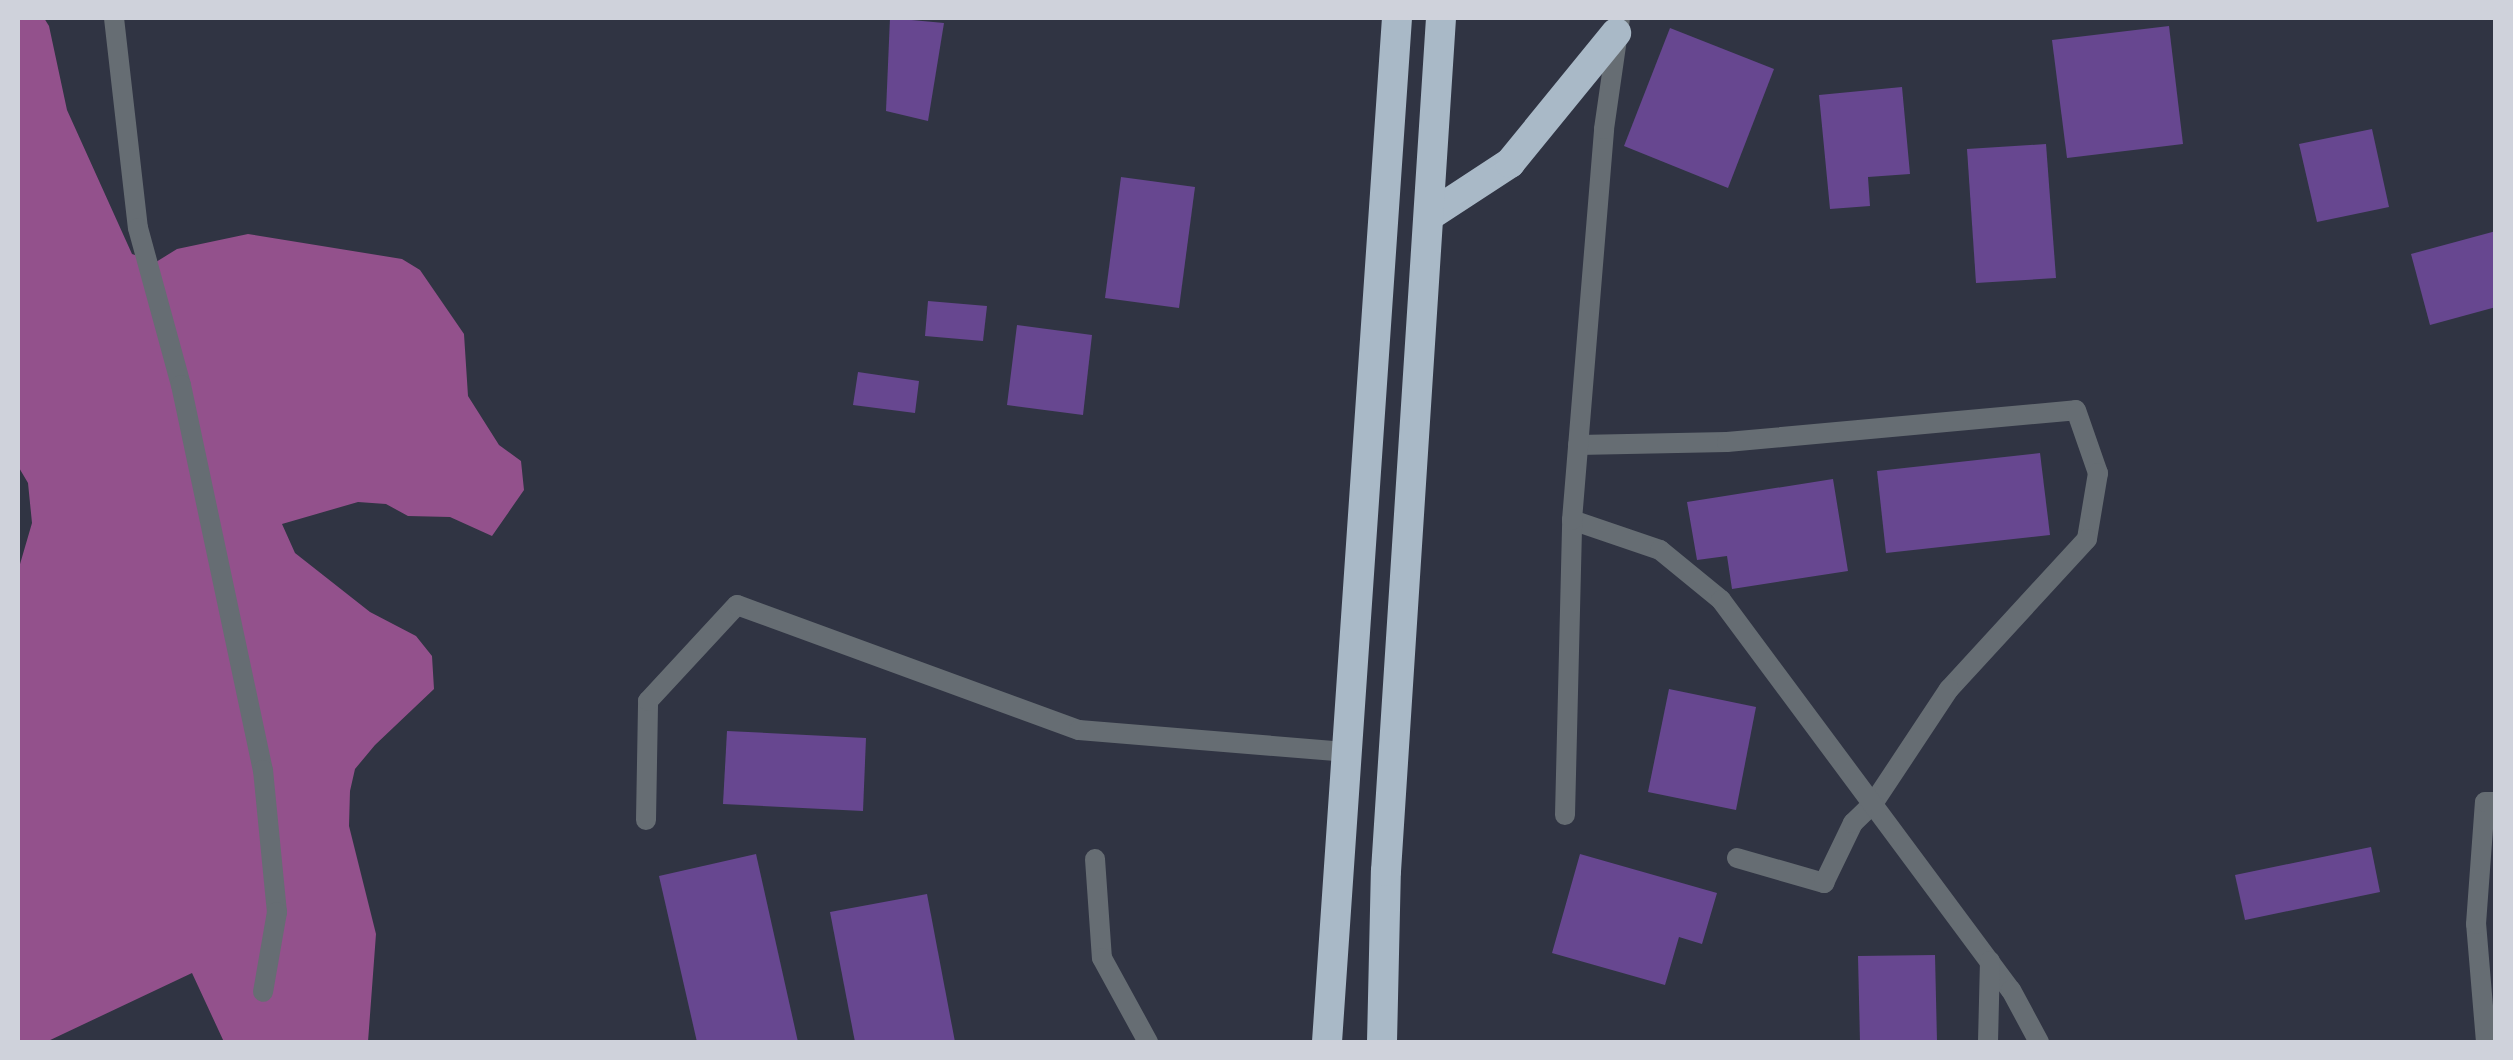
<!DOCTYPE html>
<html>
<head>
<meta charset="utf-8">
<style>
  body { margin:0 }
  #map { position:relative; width:2513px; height:1060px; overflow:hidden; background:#303443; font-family:"Archivo Narrow",sans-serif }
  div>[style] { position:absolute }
  .forest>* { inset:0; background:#93518c }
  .building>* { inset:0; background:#674790 }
  .lane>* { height:20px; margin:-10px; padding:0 10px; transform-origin:10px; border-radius:10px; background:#666d73 }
  .street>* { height:20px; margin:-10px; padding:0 10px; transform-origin:10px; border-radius:10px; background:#666d73 }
  .highway>* { height:30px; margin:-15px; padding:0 15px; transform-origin:15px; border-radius:15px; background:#a9b9c7 }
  span { translate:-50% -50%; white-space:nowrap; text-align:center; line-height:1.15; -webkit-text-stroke:8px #1a1c23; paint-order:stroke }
  .frame { position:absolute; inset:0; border:20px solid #cfd2db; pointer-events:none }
</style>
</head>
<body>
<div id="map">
  <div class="forest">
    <div style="clip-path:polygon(18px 18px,44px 18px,49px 26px,67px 110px,132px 254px,156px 262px,177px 249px,248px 234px,402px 259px,420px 270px,464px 334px,468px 396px,499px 445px,521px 461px,524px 490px,492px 536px,450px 517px,408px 516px,386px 504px,358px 502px,282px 524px,295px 553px,370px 612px,416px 636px,432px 656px,434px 689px,375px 745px,355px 769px,350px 791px,349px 826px,376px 934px,368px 1042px,224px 1042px,192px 973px,46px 1042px,18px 1042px,18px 571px,32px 523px,28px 483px,18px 466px)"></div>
  </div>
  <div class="building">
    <div style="clip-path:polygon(890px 18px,944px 23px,928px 121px,886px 111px)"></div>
    <div style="clip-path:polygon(2169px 26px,2183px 144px,2067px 158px,2052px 40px)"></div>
    <div style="clip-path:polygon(1670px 28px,1774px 69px,1728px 188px,1624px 146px)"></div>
    <div style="clip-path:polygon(1902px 87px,1910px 174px,1868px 177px,1870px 206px,1830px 209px,1819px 95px)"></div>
    <div style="clip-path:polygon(2372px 129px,2389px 207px,2317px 222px,2299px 144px)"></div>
    <div style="clip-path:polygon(2046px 144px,2056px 278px,1976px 283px,1967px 149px)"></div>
    <div style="clip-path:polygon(1121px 177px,1195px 187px,1179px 308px,1105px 298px)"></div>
    <div style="clip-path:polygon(2496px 231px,2496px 307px,2430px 325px,2411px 254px)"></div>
    <div style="clip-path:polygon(928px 301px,987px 306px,983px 341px,925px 336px)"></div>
    <div style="clip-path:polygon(1017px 325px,1092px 335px,1083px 415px,1007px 405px)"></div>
    <div style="clip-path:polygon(858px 372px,919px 381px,915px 413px,853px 405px)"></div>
    <div style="clip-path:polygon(2040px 453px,2050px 535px,1886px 553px,1877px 471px)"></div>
    <div style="clip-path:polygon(1833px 479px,1848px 571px,1732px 589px,1727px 556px,1697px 560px,1687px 502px)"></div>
    <div style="clip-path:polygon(1669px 689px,1756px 707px,1736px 810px,1648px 792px)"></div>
    <div style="clip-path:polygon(727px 731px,866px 738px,863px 811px,723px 804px)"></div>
    <div style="clip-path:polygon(2371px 847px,2380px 892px,2245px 920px,2235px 875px)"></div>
    <div style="clip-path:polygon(756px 854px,798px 1042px,697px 1042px,659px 876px)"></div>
    <div style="clip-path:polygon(1580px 854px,1717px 893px,1702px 944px,1679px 937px,1665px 985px,1552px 953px)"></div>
    <div style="clip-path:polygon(927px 894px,955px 1042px,855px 1042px,830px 912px)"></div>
    <div style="clip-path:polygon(1935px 955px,1937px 1042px,1860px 1042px,1858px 956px)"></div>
  </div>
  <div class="lane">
    <div style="left:1737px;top:858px;width:91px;rotate:16deg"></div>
    <div style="left:1824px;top:883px;width:67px;rotate:-64.2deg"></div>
    <div style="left:1853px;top:823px;width:28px;rotate:-44deg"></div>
    <div style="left:1095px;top:859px;width:99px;rotate:86deg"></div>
    <div style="left:1102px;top:958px;width:96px;rotate:61.3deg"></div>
  </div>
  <div class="street">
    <div style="left:114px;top:18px;width:211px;rotate:83.5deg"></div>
    <div style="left:138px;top:228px;width:163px;rotate:74.7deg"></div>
    <div style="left:181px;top:385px;width:394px;rotate:78deg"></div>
    <div style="left:263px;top:770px;width:143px;rotate:84.4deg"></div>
    <div style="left:277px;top:912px;width:81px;rotate:99.9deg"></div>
    <div style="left:1578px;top:445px;width:149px;rotate:-1.2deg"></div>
    <div style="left:1727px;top:442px;width:350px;rotate:-5.2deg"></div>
    <div style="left:2076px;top:410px;width:67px;rotate:70.8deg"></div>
    <div style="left:2098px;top:473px;width:67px;rotate:99.5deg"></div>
    <div style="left:2087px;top:539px;width:204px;rotate:132.6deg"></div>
    <div style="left:1949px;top:689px;width:138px;rotate:123.5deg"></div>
    <div style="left:1572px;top:520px;width:93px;rotate:18.8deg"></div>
    <div style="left:1660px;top:550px;width:79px;rotate:39.3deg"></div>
    <div style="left:1721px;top:600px;width:486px;rotate:53.4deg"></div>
    <div style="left:2011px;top:990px;width:59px;rotate:61.7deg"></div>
    <div style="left:1565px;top:815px;width:295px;rotate:-88.6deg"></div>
    <div style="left:1572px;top:520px;width:392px;rotate:-85.3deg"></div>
    <div style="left:1604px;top:129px;width:112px;rotate:-81.8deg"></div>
    <div style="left:646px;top:820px;width:119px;rotate:-89deg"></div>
    <div style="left:648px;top:701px;width:131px;rotate:-47.2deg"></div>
    <div style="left:737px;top:605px;width:364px;rotate:20.1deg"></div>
    <div style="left:1079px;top:730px;width:267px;rotate:4.7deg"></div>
    <div style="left:1988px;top:1042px;width:81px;rotate:-88.6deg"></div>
    <div style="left:2486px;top:1042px;width:118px;rotate:-94.8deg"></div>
    <div style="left:2476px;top:924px;width:122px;rotate:-85.8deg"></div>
    <div style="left:2485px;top:802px;width:11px"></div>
  </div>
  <div class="highway">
    <div style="left:1429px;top:216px;width:97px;rotate:-33.2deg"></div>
    <div style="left:1510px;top:163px;width:168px;rotate:-50.8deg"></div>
    <div style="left:1327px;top:1042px;width:1026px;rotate:-86.09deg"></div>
    <div style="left:1382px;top:1042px;width:171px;rotate:-88.7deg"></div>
    <div style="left:1386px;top:871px;width:855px;rotate:-86.31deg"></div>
  </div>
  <div class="frame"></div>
</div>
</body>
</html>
